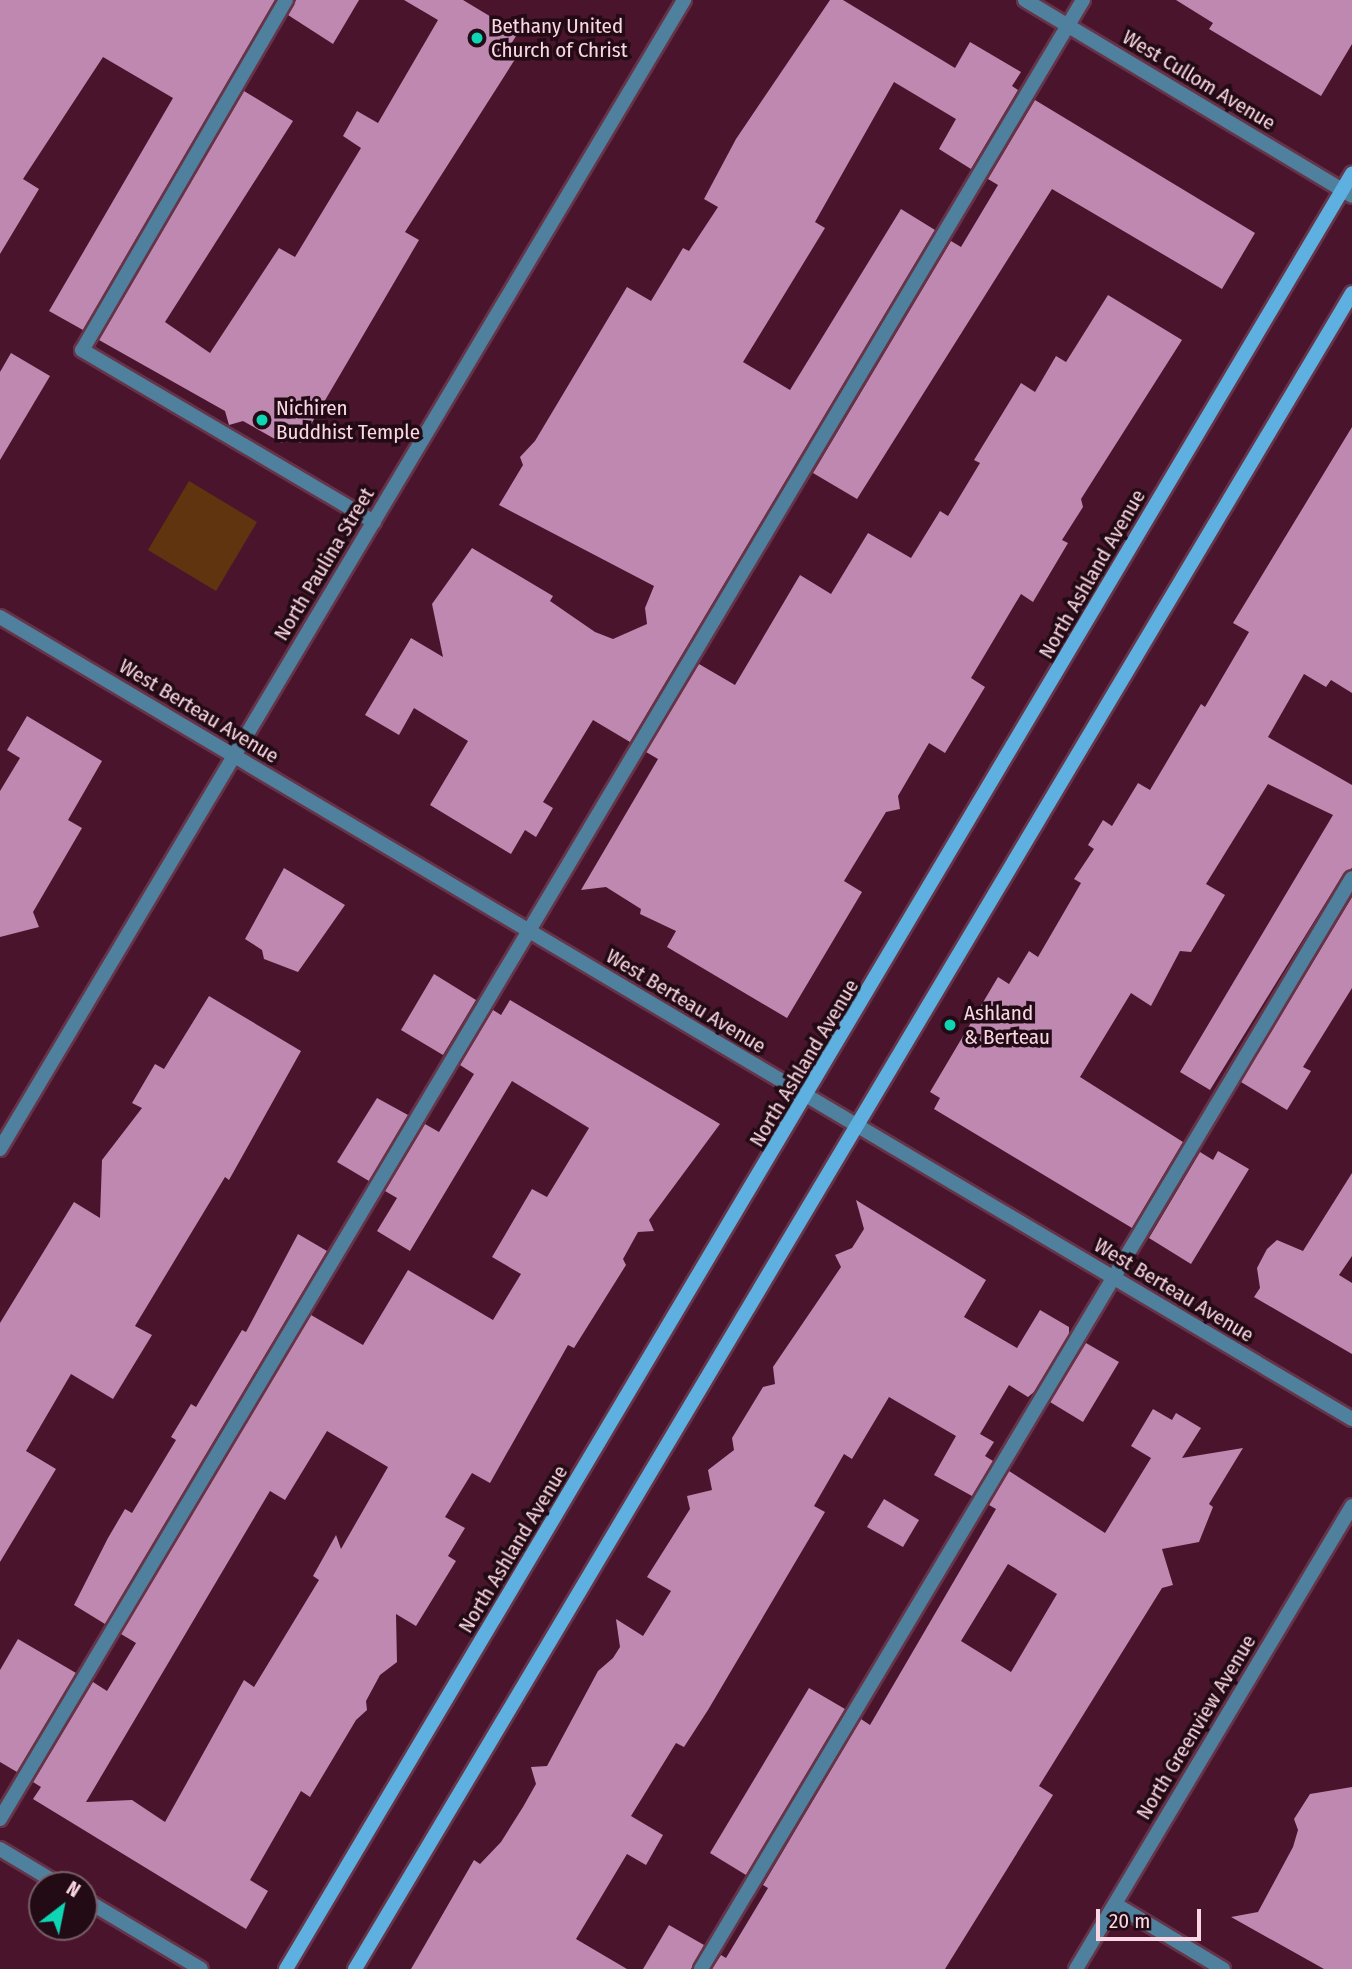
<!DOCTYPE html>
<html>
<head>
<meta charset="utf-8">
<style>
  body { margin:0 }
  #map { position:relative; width:1352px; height:1969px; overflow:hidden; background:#4a152c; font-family:"Fira Sans Condensed",sans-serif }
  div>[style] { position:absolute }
  .green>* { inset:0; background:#60340f }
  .building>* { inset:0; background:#be88b0 }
  .roads { filter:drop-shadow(2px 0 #663449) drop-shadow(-2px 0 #663449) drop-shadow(0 2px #663449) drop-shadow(0 -2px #663449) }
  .lane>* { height:14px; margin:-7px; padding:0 7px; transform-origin:7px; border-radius:7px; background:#4f809e }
  .street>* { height:14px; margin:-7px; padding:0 7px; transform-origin:7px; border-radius:7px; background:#4f809e }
  .secondary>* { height:14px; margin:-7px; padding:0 7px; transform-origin:7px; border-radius:7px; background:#5eb0e0 }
  .dots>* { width:19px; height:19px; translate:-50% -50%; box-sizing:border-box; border:4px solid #220b14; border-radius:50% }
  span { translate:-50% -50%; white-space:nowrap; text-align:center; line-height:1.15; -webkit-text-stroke:7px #220b14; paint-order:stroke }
  .poi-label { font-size:21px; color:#fad7e2 }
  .left { translate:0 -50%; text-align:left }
  .street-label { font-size:21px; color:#fad7e2 }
  .north { position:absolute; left:28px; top:1871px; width:70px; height:70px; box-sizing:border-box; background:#220b14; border:2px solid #785d66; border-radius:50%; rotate:32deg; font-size:19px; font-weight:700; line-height:28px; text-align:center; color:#fad7e2 }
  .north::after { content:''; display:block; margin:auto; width:24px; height:32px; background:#0ed5b4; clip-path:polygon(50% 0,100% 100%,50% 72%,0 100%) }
  .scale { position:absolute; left:1096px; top:1909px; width:105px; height:32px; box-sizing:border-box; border:4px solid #fad7e2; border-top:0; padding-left:9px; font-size:21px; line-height:24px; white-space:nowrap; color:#fad7e2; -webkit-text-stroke:5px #220b14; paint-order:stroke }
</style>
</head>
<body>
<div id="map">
  <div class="green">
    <div style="clip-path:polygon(189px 481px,257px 522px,216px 591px,148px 550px)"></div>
  </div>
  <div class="building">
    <div style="clip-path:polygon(0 0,275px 0,83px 330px,49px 311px,173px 98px,103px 57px,23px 179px,39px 189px,0 254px)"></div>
    <div style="clip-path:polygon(296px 0,359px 0,333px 44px,288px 15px)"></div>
    <div style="clip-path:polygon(404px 0,463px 0,518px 33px,509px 47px,519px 53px,405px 232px,419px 240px,300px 443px,286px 435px,282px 443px,243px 421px,229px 425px,225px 411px,99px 340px,244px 91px,293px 121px,165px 322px,210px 353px,279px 248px,295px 257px,361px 148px,343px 136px,357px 111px,378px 123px,438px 20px)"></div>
    <div style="clip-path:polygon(830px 0,843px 0,955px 68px,970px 42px,1021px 72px,1012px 86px,1018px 90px,971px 169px,939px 149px,956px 119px,894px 82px,815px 222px,825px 228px,743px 362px,790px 390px,901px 209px,935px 230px,630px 742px,593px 720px,543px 802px,553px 808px,536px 837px,525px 830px,511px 854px,430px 805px,468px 741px,414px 708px,399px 735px,365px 715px,411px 638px,443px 657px,432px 604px,472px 548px,553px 596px,550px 601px,595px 632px,613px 639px,647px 624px,645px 608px,654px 586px,499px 505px,523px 465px,520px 457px,535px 441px,627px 287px,651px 301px,683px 248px,689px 251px,718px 207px,704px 199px,736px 139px)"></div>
    <div style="clip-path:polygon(1176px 0,1352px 0,1352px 44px,1321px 96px,1209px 29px,1213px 23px)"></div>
    <div style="clip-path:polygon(1035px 100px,1255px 233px,1222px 289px,1052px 189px,857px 499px,813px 473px,951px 241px,961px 247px,998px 185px,988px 179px)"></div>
    <div style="clip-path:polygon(1108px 295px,1182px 340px,1081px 499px,1083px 507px,1062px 540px,1068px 543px,1033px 602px,1021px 594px,971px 678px,985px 687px,945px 753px,929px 743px,898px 796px,900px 809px,886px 812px,844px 881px,862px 892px,787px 1018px,667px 947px,676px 931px,640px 914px,641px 909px,606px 887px,581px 890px,658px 759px,646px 752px,699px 664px,735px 685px,800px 575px,831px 594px,868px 533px,911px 558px,940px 511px,948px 516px,980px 463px,974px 460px,1021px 383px,1035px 392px,1056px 356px,1066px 362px)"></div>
    <div style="clip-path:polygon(11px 353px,50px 376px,0 460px,0 372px)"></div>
    <div style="clip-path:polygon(1352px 427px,1352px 693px,1331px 680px,1326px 687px,1304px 674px,1268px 737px,1352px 785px,1352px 868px,1344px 873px,1210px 1090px,1180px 1072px,1333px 815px,1268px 784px,1206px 884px,1225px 895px,1191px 952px,1180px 951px,1151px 1006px,1131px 993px,1080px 1077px,1183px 1142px,1132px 1228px,934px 1109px,940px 1098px,930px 1092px,998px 977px,1009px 984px,1029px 951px,1038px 957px,1081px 883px,1074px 879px,1094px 849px,1088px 845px,1103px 820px,1112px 826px,1138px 783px,1150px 790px,1201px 704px,1205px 707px,1249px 632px,1233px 623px)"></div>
    <div style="clip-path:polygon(27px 716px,102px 761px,68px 820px,82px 828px,33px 912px,39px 927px,0 937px,0 791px,20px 758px,7px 750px)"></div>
    <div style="clip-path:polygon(284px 868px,345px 905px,298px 972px,264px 959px,262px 950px,245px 939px)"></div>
    <div style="clip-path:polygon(1352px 897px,1352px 988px,1303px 1067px,1311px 1071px,1287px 1110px,1241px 1082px)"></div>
    <div style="clip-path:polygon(434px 974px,476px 1000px,443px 1055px,401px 1030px)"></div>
    <div style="clip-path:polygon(209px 996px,301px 1051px,229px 1180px,225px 1177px,135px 1326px,152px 1335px,113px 1399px,71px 1374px,26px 1451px,56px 1469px,0 1562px,0 1323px,74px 1202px,100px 1218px,102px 1160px,142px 1108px,132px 1103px,155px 1064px,164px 1069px)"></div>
    <div style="clip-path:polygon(evenodd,510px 1000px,720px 1124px,649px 1220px,654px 1231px,638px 1232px,623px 1259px,626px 1265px,574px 1348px,568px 1345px,490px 1483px,472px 1473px,445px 1517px,465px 1528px,448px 1556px,456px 1561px,416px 1626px,396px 1614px,397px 1662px,380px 1675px,366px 1701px,367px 1710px,356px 1720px,310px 1797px,301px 1791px,250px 1880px,268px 1891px,246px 1929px,33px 1799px,41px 1787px,33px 1782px,93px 1682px,107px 1691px,136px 1643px,121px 1634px,311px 1315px,363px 1345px,408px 1270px,493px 1320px,521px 1274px,492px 1257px,532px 1189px,547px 1197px,589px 1128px,512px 1081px,410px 1251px,377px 1231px,397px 1198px,385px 1191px,425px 1124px,439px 1132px,474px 1074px,460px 1065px,493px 1010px,501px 1015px,510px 1000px,327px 1431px,388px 1467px,341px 1549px,336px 1535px,313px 1576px,319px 1580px,254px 1687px,244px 1680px,165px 1822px,132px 1800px,86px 1802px,270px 1491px,285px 1500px,327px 1431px)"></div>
    <div style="clip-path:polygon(377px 1098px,408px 1115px,369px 1181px,337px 1162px)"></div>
    <div style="clip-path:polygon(1218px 1151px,1249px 1169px,1191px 1264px,1149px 1238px,1200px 1152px,1213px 1160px)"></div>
    <div style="clip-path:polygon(1352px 1173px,1352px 1256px,1339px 1275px,1352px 1283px,1352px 1354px,1254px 1297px,1260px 1288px,1257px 1268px,1267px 1249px,1277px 1240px,1303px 1251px)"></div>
    <div style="clip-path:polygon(856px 1200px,986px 1280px,964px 1317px,1017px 1348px,1040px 1310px,1069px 1327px,1069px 1334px,1034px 1392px,1028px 1397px,1009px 1385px,980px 1434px,994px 1442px,985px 1456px,993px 1461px,972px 1496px,934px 1475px,956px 1436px,889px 1397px,852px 1459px,844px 1454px,814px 1506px,825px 1512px,708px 1710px,684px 1747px,676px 1743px,631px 1816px,663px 1835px,646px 1865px,627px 1854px,576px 1939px,627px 1969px,411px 1969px,474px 1860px,480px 1864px,501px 1842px,523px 1807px,536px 1784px,531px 1767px,547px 1766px,598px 1671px,613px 1658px,620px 1647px,616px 1619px,643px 1636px,671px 1591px,647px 1577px,690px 1509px,687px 1496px,712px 1490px,708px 1470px,734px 1450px,732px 1438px,763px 1387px,775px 1384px,773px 1367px,841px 1267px,835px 1255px,852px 1248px,864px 1229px)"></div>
    <div style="clip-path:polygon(298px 1234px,327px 1251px,105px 1624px,74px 1605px,108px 1538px,125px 1509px,132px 1513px,176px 1440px,171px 1437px,191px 1404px,196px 1407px,242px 1330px,246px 1332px)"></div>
    <div style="clip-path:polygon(1086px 1343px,1119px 1362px,1083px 1422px,1050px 1402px)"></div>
    <div style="clip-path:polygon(evenodd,1153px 1409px,1172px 1420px,1176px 1413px,1201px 1428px,1182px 1458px,1243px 1448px,1209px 1504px,1213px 1507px,1199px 1542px,1162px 1549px,1173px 1585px,1162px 1588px,1039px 1786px,1053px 1795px,945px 1969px,712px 1969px,721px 1955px,726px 1958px,768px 1888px,763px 1885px,861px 1719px,870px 1725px,996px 1509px,989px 1505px,1009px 1471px,1105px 1533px,1151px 1458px,1131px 1446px,1153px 1409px,1008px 1564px,1057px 1594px,1011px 1672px,961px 1641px,1008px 1564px)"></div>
    <div style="clip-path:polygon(884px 1499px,919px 1520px,903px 1547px,867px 1527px)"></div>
    <div style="clip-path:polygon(18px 1639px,76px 1673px,17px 1772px,0 1762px,0 1670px)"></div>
    <div style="clip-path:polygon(809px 1688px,845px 1709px,746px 1875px,710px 1853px)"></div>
    <div style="clip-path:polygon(1352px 1787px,1352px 1969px,1324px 1969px,1231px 1917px,1258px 1912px,1293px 1847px,1298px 1830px,1294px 1819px,1310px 1794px)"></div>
    <div style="clip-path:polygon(669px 1925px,704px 1945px,691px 1969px,643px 1969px)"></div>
  </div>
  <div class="roads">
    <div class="lane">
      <div style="left:286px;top:0;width:405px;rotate:120.2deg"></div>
      <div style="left:82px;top:350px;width:339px;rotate:30.5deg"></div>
      <div style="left:0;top:1819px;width:2117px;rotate:-59.23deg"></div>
      <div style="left:701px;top:1969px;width:1270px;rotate:-59.18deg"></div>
    </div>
    <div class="street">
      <div style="left:1025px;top:0;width:381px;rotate:30.9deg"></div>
      <div style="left:0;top:617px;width:1572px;rotate:30.68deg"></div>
      <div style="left:0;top:1149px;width:1337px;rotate:-59.23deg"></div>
      <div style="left:0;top:1849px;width:70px;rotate:31deg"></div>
      <div style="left:84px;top:1899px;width:136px;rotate:30.9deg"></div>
      <div style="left:1115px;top:1904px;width:126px;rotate:31deg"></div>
      <div style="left:1076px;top:1969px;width:539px;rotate:-59.2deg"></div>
    </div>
    <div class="secondary">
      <div style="left:286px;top:1969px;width:2088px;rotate:-59.3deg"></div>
      <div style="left:355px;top:1969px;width:1950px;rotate:-59.25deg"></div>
    </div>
  </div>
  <div class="dots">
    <div style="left:477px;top:38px;background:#0ed5b4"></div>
    <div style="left:262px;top:420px;background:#0ed5b4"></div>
    <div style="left:950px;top:1025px;background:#0ed5b4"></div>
  </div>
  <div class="poi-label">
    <span class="left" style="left:491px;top:38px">Bethany United<br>Church of Christ</span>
    <span class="left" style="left:276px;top:420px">Nichiren<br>Buddhist Temple</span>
    <span class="left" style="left:964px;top:1025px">Ashland<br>&amp; Berteau</span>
  </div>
  <div class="street-label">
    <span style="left:1199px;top:80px;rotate:31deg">West Cullom Avenue</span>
    <span style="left:324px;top:564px;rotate:-59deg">North Paulina Street</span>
    <span style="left:1092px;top:574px;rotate:-60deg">North Ashland Avenue</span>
    <span style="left:199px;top:711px;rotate:31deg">West Berteau Avenue</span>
    <span style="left:686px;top:1001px;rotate:31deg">West Berteau Avenue</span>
    <span style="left:804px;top:1063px;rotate:-59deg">North Ashland Avenue</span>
    <span style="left:1174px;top:1290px;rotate:31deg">West Berteau Avenue</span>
    <span style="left:513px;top:1549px;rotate:-59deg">North Ashland Avenue</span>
    <span style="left:1196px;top:1727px;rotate:-59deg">North Greenview Avenue</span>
  </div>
  <div class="north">N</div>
  <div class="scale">20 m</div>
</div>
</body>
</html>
